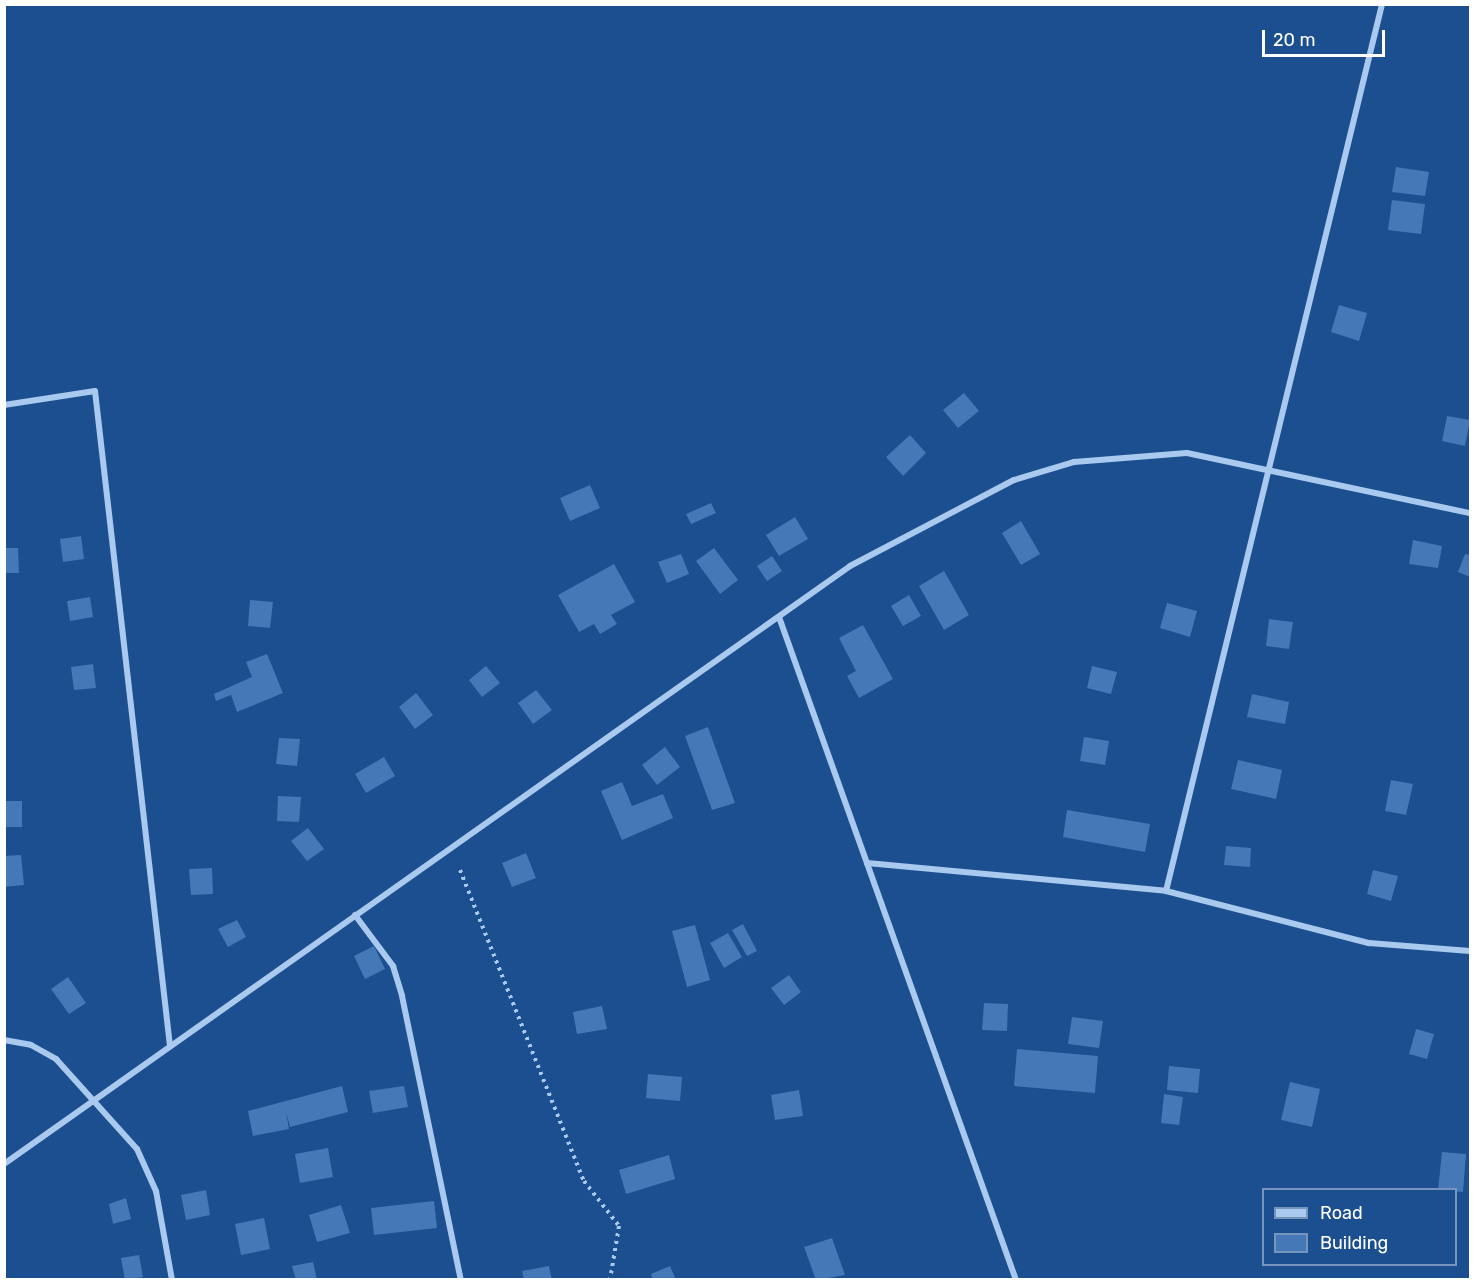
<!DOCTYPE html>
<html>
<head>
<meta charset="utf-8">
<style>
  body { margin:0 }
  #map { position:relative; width:1475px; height:1284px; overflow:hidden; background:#1b4f8f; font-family:Rubik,sans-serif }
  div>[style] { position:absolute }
  .building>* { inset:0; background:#4478b7 }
  .path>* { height:4px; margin-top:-2px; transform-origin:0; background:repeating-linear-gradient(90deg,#a9c9ee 0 3px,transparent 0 7.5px) }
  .minor>* { height:6px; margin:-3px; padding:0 3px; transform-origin:3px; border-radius:3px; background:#a9c9ee }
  span { translate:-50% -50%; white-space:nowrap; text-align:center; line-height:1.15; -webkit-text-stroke:6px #1b4f8f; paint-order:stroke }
  .frame { position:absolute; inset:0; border:6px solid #fff; pointer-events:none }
  .legend { position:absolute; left:1262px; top:1188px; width:195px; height:78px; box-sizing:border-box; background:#1b4f8f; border:2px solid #7695bc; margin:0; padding:8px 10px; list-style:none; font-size:18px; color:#fff }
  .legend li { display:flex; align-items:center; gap:12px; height:30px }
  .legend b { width:30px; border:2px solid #7695bc }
  .scale { position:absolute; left:1262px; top:30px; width:123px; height:27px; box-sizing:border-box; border:3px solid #fff; border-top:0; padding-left:8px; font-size:18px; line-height:21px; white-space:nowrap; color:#fff; -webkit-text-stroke:4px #1b4f8f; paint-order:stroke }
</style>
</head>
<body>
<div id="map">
  <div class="building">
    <div style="clip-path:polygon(1396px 167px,1429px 172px,1425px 196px,1392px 192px)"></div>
    <div style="clip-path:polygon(1392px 200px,1425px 204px,1421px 234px,1388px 230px)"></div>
    <div style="clip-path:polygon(1339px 305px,1367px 313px,1359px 341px,1331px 332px)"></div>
    <div style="clip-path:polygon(964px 393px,979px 411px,958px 428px,943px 410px)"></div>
    <div style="clip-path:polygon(1447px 416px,1470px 420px,1465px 446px,1442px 441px)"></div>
    <div style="clip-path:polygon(910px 435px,926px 453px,903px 476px,886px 457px)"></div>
    <div style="clip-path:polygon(590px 485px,600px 508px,570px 521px,560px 498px)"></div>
    <div style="clip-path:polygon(711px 503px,716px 513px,691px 524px,686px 514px)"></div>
    <div style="clip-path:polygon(795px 517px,808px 539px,779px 556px,766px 535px)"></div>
    <div style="clip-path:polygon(1021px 521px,1040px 554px,1021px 565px,1002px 533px)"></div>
    <div style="clip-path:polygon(81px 536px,84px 559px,63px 562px,60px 539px)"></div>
    <div style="clip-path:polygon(1413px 540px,1442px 546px,1438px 568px,1409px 564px)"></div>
    <div style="clip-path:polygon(4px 548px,18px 548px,19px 573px,4px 573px)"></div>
    <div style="clip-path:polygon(714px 548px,738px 580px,720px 594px,696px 561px)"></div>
    <div style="clip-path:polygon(681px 554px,689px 574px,667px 583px,658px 562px)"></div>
    <div style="clip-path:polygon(1465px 554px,1470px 555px,1470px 577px,1458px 572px)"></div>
    <div style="clip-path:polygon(772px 556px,782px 571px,767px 581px,757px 566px)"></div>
    <div style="clip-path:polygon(614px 564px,635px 602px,611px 615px,617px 624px,600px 634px,594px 624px,579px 632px,558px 595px)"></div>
    <div style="clip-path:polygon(944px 571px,969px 615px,944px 630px,919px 586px)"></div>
    <div style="clip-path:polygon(909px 595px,921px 616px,903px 626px,891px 606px)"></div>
    <div style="clip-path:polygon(90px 597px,93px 617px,70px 621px,67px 601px)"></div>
    <div style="clip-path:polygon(250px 600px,273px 602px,270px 628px,248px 626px)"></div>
    <div style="clip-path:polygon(1167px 603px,1197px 611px,1190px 637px,1160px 628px)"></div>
    <div style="clip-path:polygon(1269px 619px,1293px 622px,1289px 649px,1266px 646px)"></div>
    <div style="clip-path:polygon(863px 625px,893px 679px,859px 698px,847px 676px,856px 671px,839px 638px)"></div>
    <div style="clip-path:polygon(267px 654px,283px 693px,237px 712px,231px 695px,216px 701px,214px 694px,252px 677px,246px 662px)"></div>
    <div style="clip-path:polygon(93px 664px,96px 688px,74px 690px,71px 667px)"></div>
    <div style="clip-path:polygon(486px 666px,500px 683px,482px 697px,469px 680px)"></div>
    <div style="clip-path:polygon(1092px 666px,1117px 672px,1111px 694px,1087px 688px)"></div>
    <div style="clip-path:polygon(536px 690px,552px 710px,533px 724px,518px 703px)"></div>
    <div style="clip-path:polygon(416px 693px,433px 715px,415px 729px,399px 707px)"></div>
    <div style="clip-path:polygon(1252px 694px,1289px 702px,1285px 724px,1247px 717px)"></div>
    <div style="clip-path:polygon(708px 727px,735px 803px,712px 810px,685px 736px)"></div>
    <div style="clip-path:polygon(1084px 737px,1109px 741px,1105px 765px,1080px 761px)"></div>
    <div style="clip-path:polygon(279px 738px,300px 739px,297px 766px,276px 764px)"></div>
    <div style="clip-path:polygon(665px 747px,680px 767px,657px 785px,642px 765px)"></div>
    <div style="clip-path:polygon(384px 757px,395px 776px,366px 793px,355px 774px)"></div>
    <div style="clip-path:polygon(1238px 760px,1282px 770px,1276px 799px,1231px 789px)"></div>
    <div style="clip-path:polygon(1391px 780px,1413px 784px,1406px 815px,1385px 811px)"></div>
    <div style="clip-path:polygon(622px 782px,632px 806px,663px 794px,673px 818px,622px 840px,601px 791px)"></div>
    <div style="clip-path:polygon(278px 796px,301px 797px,299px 822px,277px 821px)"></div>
    <div style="clip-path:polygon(4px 801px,22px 801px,22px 827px,4px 827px)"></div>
    <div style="clip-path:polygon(1067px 810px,1150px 824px,1145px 852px,1063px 837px)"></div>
    <div style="clip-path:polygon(308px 828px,324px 849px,307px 861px,291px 841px)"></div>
    <div style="clip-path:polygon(1226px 846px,1251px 848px,1250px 867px,1224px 865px)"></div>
    <div style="clip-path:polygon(526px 853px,536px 878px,512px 887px,502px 863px)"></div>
    <div style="clip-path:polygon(21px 855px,24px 885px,4px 887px,4px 856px)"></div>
    <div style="clip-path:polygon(212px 868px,213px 894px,191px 895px,189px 869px)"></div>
    <div style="clip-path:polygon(1373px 870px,1398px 876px,1391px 901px,1367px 894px)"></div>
    <div style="clip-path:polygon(237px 920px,246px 937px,228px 947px,218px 929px)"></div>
    <div style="clip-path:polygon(743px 924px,757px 951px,747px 956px,732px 930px)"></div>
    <div style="clip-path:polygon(695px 925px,710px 980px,687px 987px,672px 931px)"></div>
    <div style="clip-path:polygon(728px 933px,742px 957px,724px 968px,710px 943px)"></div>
    <div style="clip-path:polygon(374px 946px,385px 969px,365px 979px,354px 956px)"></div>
    <div style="clip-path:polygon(789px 975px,801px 992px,784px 1005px,771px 988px)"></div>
    <div style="clip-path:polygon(68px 977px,86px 1003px,69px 1014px,51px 989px)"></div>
    <div style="clip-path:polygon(984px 1003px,1008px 1004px,1007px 1031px,982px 1030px)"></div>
    <div style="clip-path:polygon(602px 1006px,607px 1029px,577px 1034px,573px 1012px)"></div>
    <div style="clip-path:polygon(1072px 1017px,1103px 1021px,1099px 1048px,1068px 1044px)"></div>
    <div style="clip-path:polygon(1416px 1029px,1434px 1034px,1427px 1059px,1409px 1054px)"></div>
    <div style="clip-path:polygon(1017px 1049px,1098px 1056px,1095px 1093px,1014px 1086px)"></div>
    <div style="clip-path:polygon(1169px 1066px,1200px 1069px,1198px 1093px,1167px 1090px)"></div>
    <div style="clip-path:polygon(648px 1074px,682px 1077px,680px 1101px,646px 1098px)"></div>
    <div style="clip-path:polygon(1290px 1082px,1320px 1089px,1312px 1127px,1281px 1120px)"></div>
    <div style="clip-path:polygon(342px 1086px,348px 1112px,290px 1127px,286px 1112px,289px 1129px,253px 1136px,248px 1111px)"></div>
    <div style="clip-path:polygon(404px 1086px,408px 1107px,373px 1113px,369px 1091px)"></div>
    <div style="clip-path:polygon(799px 1090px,803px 1116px,775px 1120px,771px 1095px)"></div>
    <div style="clip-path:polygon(1164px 1094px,1183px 1097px,1179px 1125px,1161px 1123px)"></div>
    <div style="clip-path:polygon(328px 1148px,333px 1177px,300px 1183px,295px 1154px)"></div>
    <div style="clip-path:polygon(1442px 1152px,1466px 1154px,1463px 1192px,1438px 1190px)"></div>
    <div style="clip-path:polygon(669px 1155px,675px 1179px,626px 1194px,619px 1170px)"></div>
    <div style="clip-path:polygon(206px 1190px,210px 1215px,186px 1220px,181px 1195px)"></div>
    <div style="clip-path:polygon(126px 1198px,131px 1219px,113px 1224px,109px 1204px)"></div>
    <div style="clip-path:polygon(434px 1201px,437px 1228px,374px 1235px,371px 1208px)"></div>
    <div style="clip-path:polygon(341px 1205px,350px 1233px,317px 1242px,309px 1215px)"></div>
    <div style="clip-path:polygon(264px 1218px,270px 1249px,241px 1255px,235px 1224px)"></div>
    <div style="clip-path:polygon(832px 1238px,845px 1275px,816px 1280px,804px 1247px)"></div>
    <div style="clip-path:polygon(139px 1255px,143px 1277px,125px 1280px,121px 1258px)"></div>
    <div style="clip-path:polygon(313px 1262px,317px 1280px,296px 1280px,292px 1266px)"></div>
    <div style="clip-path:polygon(549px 1266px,552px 1280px,524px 1280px,522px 1271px)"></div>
    <div style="clip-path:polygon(670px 1266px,676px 1280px,653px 1280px,651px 1274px)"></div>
  </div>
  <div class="path">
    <div style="left:460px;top:870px;width:335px;rotate:68.3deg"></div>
    <div style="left:584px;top:1181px;width:57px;rotate:52.1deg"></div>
    <div style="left:619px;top:1226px;width:55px;rotate:99.5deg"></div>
  </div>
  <div class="minor">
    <div style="left:4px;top:405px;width:92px;rotate:-8.7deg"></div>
    <div style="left:95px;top:391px;width:659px;rotate:83.47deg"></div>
    <div style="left:779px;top:617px;width:704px;rotate:70.33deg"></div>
    <div style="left:867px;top:863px;width:300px;rotate:5.3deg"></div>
    <div style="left:1166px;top:891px;width:210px;rotate:14.4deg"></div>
    <div style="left:1369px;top:943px;width:101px;rotate:4.5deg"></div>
    <div style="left:1166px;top:891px;width:913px;rotate:-76.31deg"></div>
    <div style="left:355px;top:915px;width:64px;rotate:53.3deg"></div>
    <div style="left:393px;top:966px;width:31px;rotate:73deg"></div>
    <div style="left:402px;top:996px;width:290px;rotate:78.3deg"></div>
    <div style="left:4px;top:1040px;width:27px;rotate:10deg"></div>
    <div style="left:31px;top:1045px;width:29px;rotate:29deg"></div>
    <div style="left:56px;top:1059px;width:121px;rotate:48deg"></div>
    <div style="left:137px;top:1149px;width:46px;rotate:65.7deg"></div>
    <div style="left:156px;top:1191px;width:90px;rotate:79.8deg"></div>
    <div style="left:4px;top:1164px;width:1036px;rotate:-35.25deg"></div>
    <div style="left:850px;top:566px;width:185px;rotate:-27.7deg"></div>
    <div style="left:1014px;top:480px;width:63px;rotate:-16.7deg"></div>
    <div style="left:1074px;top:462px;width:113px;rotate:-4.6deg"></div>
    <div style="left:1187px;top:453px;width:289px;rotate:12deg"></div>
  </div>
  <div class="frame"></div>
  <ul class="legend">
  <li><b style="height:8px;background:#a9c9ee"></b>Road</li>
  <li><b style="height:16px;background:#4478b7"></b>Building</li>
  </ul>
  <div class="scale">20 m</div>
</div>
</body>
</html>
